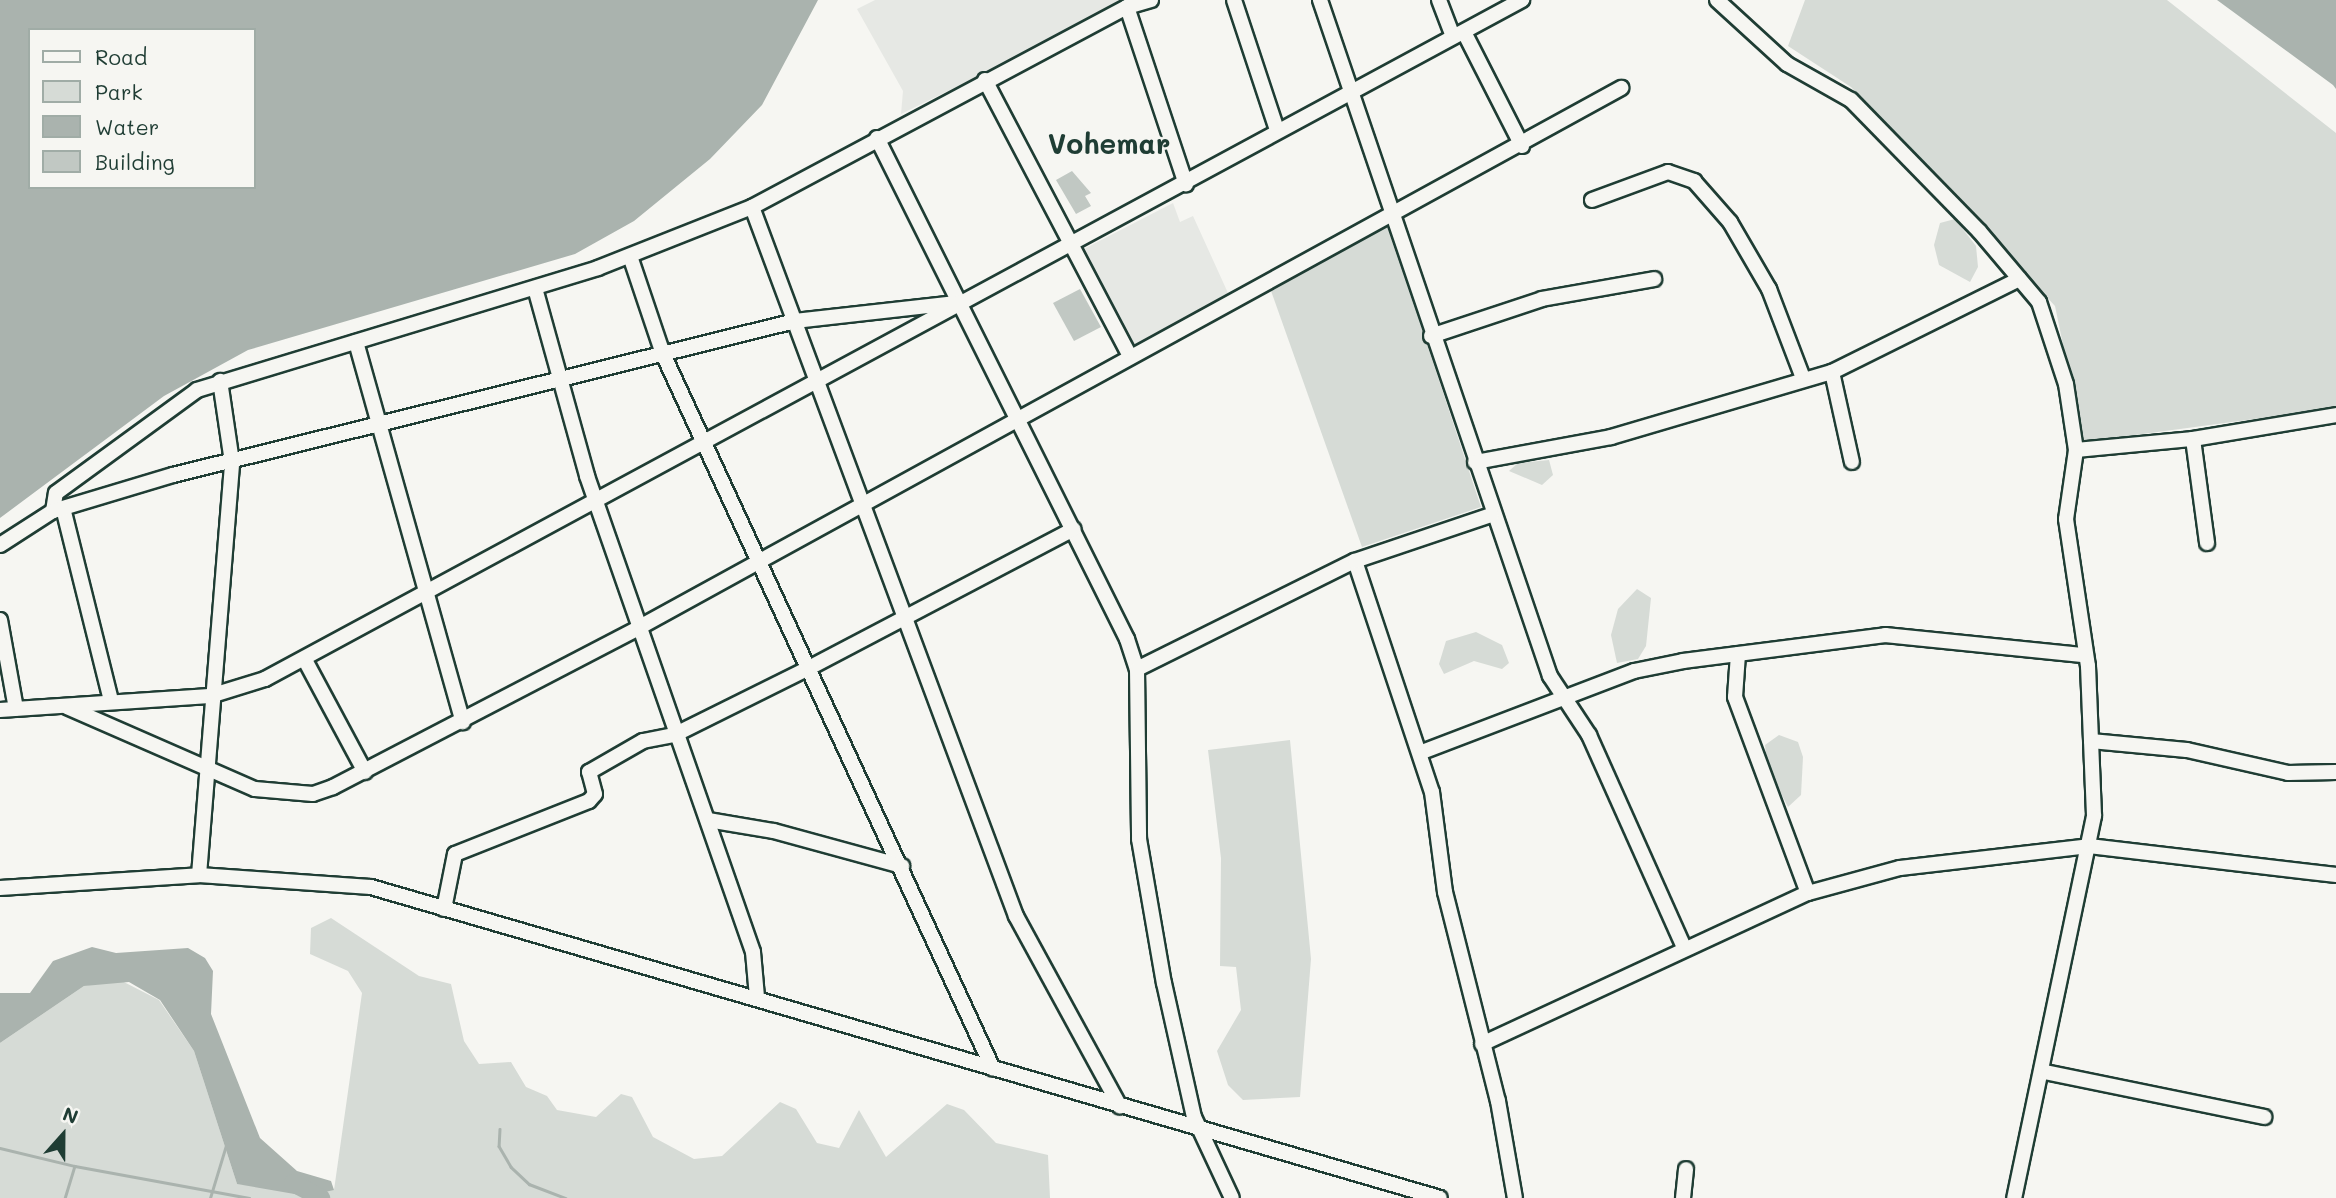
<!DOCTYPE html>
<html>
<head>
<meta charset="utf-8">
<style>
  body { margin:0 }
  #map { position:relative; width:2336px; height:1198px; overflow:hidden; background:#f6f6f2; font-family:Mali,sans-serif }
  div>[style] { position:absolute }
  .built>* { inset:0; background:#e6e8e4 }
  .green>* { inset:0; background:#d6dbd6 }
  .water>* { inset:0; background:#aab3ae }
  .stream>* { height:2.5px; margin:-1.25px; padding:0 1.25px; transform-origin:1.25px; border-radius:1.25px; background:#aab3ae }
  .river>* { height:18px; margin:-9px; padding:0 9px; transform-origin:9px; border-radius:9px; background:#aab3ae }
  .building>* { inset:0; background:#c1c8c3 }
  .roads { filter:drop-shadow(2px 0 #1f3d34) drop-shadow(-2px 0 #1f3d34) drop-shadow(0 2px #1f3d34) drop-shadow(0 -2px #1f3d34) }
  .minor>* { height:14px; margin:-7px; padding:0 7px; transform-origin:7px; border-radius:7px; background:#f6f6f2 }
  span { translate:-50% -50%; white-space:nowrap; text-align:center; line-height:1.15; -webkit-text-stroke:5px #f6f6f2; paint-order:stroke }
  .district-label { font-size:28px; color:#1f3d34; font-weight:700 }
  .legend { position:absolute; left:28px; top:28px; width:228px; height:161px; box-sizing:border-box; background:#f6f6f2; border:2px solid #a0aca6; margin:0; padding:9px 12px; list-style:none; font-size:21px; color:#1f3d34 }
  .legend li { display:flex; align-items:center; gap:14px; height:35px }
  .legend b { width:35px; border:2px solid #a0aca6 }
  .north { position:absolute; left:28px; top:1100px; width:70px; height:70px; -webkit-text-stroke:5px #f6f6f2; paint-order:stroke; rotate:21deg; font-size:19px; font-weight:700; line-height:28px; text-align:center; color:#1f3d34 }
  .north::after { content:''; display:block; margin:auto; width:24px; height:32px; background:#1f3d34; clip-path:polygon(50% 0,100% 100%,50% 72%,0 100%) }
</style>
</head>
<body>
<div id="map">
  <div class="built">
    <div style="clip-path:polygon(875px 0,1133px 0,901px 114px,903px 91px,857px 9px)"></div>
    <div style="clip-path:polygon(1173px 203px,1180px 222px,1193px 216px,1228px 293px,1131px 347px,1080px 251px)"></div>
  </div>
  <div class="green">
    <div style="clip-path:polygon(1805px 0,2167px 0,2336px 133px,2336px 408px,2083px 442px,2055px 306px,1851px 87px,1788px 46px)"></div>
    <div style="clip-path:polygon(1955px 219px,1976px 246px,1978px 267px,1970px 282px,1939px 265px,1934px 245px,1940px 223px)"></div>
    <div style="clip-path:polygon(1386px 220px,1481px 507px,1362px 547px,1270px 288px)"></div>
    <div style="clip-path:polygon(1549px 460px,1553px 475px,1542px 485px,1509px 471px,1518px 463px)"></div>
    <div style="clip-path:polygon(1637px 589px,1651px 598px,1646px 646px,1638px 659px,1617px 663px,1611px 635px,1618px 609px)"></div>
    <div style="clip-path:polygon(1476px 632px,1502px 645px,1509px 663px,1502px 669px,1474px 661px,1444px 674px,1439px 664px,1446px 641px)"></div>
    <div style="clip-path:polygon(1779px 735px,1798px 742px,1803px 757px,1801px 795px,1788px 807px,1767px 766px,1765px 745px)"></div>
    <div style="clip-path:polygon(1290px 740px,1311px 959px,1300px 1097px,1243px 1100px,1228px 1085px,1217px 1051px,1241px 1010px,1236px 967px,1220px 966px,1221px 858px,1208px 750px)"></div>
    <div style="clip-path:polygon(331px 918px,419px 976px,451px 984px,464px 1041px,479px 1064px,511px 1062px,526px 1087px,547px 1096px,557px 1110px,596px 1117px,621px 1094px,632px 1097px,653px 1137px,694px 1159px,722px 1156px,780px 1102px,796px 1109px,817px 1143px,839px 1148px,859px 1110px,886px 1157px,947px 1104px,964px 1110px,996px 1143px,1048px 1155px,1050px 1198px,0 1198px,0 1043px,84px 986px,118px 979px,159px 1000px,194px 1051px,237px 1184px,334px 1190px,362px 993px,348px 971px,310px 954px,311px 928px)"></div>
  </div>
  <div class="water">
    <div style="clip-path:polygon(evenodd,0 0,818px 0,762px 105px,710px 159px,634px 221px,575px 254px,248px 350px,164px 396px,0 518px,0 0,30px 30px,254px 30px,254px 187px,30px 187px,30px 30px)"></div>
    <div style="clip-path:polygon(2217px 0,2336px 0,2336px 89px,2333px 85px)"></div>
    <div style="clip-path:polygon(92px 947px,116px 953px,188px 948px,205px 958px,213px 971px,211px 1014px,260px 1138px,297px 1171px,331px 1181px,334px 1190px,306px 1196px,237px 1184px,194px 1051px,160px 1000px,129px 982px,84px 986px,0 1043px,0 993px,30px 993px,53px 961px)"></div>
  </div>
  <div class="stream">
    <div style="left:500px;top:1129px;width:17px;rotate:93deg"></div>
    <div style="left:499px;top:1146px;width:24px;rotate:60deg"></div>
    <div style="left:511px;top:1167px;width:25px;rotate:43deg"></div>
    <div style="left:529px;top:1184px;width:39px;rotate:21deg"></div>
    <div style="left:0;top:1148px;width:77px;rotate:13.5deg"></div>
    <div style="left:75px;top:1166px;width:34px;rotate:107deg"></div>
    <div style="left:75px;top:1166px;width:177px;rotate:10.4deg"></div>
    <div style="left:210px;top:1198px;width:59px;rotate:-73.1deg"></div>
  </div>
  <div class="river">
    <div style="left:293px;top:1183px;width:32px;rotate:28deg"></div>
  </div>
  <div class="building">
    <div style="clip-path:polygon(1072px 171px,1091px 193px,1085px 196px,1091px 206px,1076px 214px,1056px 180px)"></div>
    <div style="clip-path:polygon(1080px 289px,1101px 327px,1074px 341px,1053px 303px)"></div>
  </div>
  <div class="roads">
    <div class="minor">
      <div style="left:1234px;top:0;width:137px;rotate:71.7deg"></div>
      <div style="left:1320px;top:0;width:714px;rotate:71.21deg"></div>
      <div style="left:1550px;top:676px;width:71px;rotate:56.5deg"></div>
      <div style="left:1589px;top:735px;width:232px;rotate:65.9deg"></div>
      <div style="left:1439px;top:0;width:39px;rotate:69deg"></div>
      <div style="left:1717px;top:0;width:95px;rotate:42.4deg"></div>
      <div style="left:1787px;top:64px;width:73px;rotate:29.4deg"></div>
      <div style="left:1851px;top:100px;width:183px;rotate:45.7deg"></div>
      <div style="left:1979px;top:231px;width:93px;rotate:49.8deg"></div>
      <div style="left:2039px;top:302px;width:86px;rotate:71.8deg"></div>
      <div style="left:2066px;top:384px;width:67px;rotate:81.4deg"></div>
      <div style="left:2076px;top:450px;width:70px;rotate:98.2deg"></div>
      <div style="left:2066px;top:519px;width:149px;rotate:81.5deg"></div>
      <div style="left:2088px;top:666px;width:150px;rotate:87.7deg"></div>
      <div style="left:2094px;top:816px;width:390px;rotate:101.8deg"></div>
      <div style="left:1127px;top:7px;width:187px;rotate:71.6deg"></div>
      <div style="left:1464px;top:32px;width:128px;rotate:63deg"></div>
      <div style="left:985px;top:80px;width:312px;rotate:62.3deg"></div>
      <div style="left:877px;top:138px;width:560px;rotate:63.48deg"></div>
      <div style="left:1127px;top:639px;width:32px;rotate:72deg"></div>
      <div style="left:1137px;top:669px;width:170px;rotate:89.3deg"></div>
      <div style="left:1139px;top:839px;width:146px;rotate:80.2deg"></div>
      <div style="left:1164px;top:983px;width:137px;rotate:77.4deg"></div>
      <div style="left:1194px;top:1117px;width:89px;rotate:64.9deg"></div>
      <div style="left:1592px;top:200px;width:81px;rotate:-20.2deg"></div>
      <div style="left:1668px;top:172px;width:28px;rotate:19deg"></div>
      <div style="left:1694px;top:181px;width:55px;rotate:48.7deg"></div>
      <div style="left:1730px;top:222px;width:78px;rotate:59.8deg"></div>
      <div style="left:1769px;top:289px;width:95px;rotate:69.1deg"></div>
      <div style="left:752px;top:207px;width:757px;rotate:69.58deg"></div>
      <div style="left:1016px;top:916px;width:217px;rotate:61.4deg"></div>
      <div style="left:630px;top:256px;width:103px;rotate:71.4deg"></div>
      <div style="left:663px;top:354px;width:787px;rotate:65.22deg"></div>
      <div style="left:535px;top:288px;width:195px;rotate:74.5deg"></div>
      <div style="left:587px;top:476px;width:504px;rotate:70.77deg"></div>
      <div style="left:753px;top:952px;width:45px;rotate:84.9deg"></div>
      <div style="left:1431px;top:336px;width:117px;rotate:-18.4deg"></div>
      <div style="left:1542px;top:299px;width:114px;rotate:-10.1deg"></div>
      <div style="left:356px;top:342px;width:395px;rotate:74.3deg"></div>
      <div style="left:1832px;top:372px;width:92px;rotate:77.5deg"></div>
      <div style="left:2193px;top:439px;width:145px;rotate:-9.5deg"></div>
      <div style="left:2076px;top:450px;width:118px;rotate:-5.4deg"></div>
      <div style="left:2193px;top:439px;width:105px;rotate:82.3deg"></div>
      <div style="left:1475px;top:462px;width:138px;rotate:-10.4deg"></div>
      <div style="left:1611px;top:437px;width:230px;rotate:-16.4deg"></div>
      <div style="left:1832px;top:372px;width:209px;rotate:-26.4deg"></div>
      <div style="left:53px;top:511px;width:18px;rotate:-81deg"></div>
      <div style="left:56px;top:493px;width:175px;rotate:-36.1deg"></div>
      <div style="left:197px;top:390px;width:419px;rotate:-16.9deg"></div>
      <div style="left:598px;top:268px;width:166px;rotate:-21.6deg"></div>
      <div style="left:752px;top:207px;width:425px;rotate:-28.1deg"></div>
      <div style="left:1127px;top:7px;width:25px;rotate:-16deg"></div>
      <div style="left:64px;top:512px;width:194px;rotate:76deg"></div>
      <div style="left:0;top:545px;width:63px;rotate:-32.7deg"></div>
      <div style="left:53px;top:511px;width:125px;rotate:-16.7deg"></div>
      <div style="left:173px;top:475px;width:641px;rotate:-13.91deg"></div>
      <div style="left:795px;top:321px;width:162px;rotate:-6.4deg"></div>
      <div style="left:1355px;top:561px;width:243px;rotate:71.6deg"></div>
      <div style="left:1432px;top:792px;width:101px;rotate:82.6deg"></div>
      <div style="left:1445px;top:892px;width:216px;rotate:75.8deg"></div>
      <div style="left:1498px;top:1101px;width:98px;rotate:80.1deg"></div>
      <div style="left:0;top:620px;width:90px;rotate:79.8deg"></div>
      <div style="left:1738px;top:654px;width:43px;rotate:94deg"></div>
      <div style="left:1735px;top:697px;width:209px;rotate:69.6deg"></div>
      <div style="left:305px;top:660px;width:127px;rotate:61.8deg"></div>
      <div style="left:1137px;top:669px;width:243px;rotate:-26.4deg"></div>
      <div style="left:1355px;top:561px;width:144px;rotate:-18.7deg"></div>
      <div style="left:67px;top:707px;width:205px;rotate:23.6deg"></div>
      <div style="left:255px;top:789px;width:58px;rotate:4.9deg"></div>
      <div style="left:313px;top:794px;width:21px;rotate:-19deg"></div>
      <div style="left:333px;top:787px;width:344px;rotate:-27.5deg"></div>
      <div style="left:638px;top:628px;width:1122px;rotate:-28.78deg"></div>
      <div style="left:0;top:710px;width:210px;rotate:-3.8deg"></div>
      <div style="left:210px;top:696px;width:58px;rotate:-17.2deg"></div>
      <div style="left:265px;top:679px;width:1429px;rotate:-28.38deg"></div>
      <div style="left:2091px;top:741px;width:96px;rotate:5.4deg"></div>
      <div style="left:2187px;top:750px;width:104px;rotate:12.8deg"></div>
      <div style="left:2288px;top:773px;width:48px;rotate:-1.2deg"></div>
      <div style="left:1422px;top:752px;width:227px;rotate:-20.9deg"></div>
      <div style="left:1634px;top:671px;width:50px;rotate:-11.5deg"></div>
      <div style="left:1683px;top:661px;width:204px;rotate:-7.3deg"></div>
      <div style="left:1885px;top:635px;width:198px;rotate:5.8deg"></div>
      <div style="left:708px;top:820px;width:67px;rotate:9.5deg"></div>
      <div style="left:774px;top:831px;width:133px;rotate:15.3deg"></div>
      <div style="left:199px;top:875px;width:414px;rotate:-85.4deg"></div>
      <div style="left:232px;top:462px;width:82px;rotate:-98.4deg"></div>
      <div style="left:0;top:888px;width:199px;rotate:-3.7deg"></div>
      <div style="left:199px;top:875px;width:172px;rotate:4deg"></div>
      <div style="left:371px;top:887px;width:1113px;rotate:16.22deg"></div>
      <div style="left:444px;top:909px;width:56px;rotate:-78.7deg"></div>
      <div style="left:455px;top:854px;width:144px;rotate:-21.6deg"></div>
      <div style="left:589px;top:801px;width:9px;rotate:-49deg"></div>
      <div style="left:595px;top:794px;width:23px;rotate:-105deg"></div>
      <div style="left:589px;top:772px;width:62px;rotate:-29.9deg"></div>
      <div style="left:643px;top:741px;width:32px;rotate:-11deg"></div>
      <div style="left:674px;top:735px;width:148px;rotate:-26.4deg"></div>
      <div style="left:807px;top:669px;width:301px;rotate:-27.7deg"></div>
      <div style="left:1482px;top:1044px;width:359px;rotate:-24.9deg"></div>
      <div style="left:1808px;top:893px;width:95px;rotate:-15.2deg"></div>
      <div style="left:1900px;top:868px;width:190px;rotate:-6.6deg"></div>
      <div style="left:2089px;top:846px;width:249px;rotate:6.7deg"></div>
      <div style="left:2045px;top:1072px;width:224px;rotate:11.6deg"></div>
      <div style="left:1683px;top:1198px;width:29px;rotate:-84deg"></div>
    </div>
  </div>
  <div class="district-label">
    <span style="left:1109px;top:143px">Vohemar</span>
  </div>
  <ul class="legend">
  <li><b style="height:9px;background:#f6f6f2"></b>Road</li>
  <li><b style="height:19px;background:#d6dbd6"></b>Park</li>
  <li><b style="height:19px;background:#aab3ae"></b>Water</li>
  <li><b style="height:19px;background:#c1c8c3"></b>Building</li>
  </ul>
  <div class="north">N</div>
</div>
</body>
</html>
